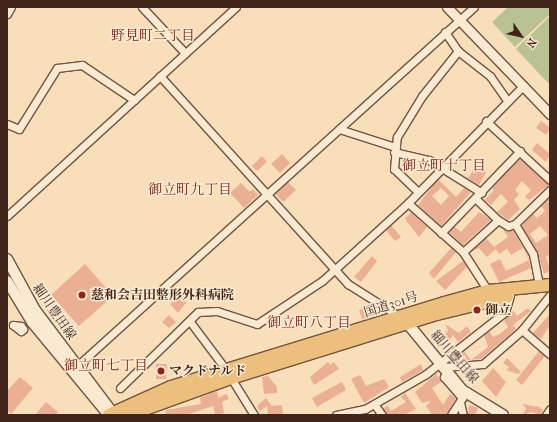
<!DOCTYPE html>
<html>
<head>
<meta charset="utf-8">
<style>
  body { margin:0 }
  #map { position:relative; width:557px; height:422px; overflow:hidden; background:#f8dfb9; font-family:"IM FELL French Canon","Noto Serif JP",serif }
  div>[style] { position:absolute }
  .green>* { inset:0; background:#b9c292 }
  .building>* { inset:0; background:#ebb093 }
  .roads { filter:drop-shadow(1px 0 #705442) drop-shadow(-1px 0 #705442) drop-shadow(0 1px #705442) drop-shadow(0 -1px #705442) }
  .minor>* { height:7px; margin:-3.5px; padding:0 3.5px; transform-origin:3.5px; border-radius:3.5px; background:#faead2 }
  .tertiary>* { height:9px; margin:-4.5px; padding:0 4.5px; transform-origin:4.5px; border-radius:4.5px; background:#faead2 }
  .secondary>* { height:10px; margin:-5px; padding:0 5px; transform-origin:5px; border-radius:5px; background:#faead2 }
  .trunk>* { height:12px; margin:-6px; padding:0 6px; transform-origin:6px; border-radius:6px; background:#ecc07c }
  .dots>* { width:11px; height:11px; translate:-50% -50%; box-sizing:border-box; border:2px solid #faead2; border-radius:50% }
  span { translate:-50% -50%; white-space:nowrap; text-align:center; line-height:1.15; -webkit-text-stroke:3px #faead2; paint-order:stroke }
  .poi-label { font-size:13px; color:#42251a; font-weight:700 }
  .left { translate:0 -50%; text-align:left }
  .street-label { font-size:13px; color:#42251a }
  .neighbourhood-label { font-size:14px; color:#7a1f14 }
  .frame { position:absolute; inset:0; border:8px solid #42251a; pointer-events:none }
  .north { position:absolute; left:501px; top:16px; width:40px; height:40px; -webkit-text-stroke:3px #faead2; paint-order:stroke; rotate:124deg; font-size:11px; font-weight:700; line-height:16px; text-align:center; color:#42251a }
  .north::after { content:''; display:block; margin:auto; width:14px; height:18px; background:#42251a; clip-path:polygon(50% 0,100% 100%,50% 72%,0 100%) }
</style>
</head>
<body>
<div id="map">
  <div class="green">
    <div style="clip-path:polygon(508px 7px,550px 7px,550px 14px,515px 47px,492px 22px)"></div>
    <div style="clip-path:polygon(550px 16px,550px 85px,516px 49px)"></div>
  </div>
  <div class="building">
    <div style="clip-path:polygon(541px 121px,550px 128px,546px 135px,536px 128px)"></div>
    <div style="clip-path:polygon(537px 143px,550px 154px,546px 162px,532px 150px)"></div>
    <div style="clip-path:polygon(282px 154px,290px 163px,280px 173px,271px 164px)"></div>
    <div style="clip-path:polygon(262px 156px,267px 162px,257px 171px,252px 166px)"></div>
    <div style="clip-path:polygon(520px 159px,549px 185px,529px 200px,525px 197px,531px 190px,522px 181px,515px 190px,519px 194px,514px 200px,520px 209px,508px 220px,497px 212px,508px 202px,501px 194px,491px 205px,485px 200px,494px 190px,492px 188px)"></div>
    <div style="clip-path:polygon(476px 166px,486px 172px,479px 185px,468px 178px)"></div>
    <div style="clip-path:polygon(evenodd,438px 179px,456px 197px,464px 188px,471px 192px,441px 226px,418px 205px,438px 179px,441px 188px,449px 196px,441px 205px,432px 196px,441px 188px)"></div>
    <div style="clip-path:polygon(288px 182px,296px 190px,283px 202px,275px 193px)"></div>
    <div style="clip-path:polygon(241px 183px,250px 192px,253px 189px,258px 195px,244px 208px,230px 193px)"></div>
    <div style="clip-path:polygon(evenodd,550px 197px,550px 254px,546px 257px,550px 270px,544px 274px,537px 252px,522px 226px,533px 214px,537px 218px,545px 211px,541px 206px,550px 197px,540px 226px,548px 235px,536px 243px,530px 234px,540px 226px)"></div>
    <div style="clip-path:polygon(411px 212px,427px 227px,419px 237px,405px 219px)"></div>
    <div style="clip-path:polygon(479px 212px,491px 220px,463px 245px,449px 232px,454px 226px,461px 232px)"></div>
    <div style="clip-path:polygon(391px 225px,401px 237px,395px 241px,386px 230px)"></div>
    <div style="clip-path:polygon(502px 228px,513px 230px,528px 256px,531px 268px,499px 282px,490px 264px,500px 259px,506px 271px,529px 260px,523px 248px,511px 255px,507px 249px,499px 254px,496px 249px,487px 257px,479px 248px,470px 252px,486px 238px,494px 247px,508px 237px)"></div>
    <div style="clip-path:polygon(451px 248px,456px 252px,434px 279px,429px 273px)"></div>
    <div style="clip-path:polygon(372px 256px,377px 261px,361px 282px,354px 277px)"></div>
    <div style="clip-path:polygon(463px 261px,467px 267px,445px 290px,436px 281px)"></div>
    <div style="clip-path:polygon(85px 264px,113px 296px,79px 326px,51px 295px)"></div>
    <div style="clip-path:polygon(180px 296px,186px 303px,178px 313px,170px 304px)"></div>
    <div style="clip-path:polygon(371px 306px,373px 316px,362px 319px,359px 310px)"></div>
    <div style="clip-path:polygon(528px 308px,531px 311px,513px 325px,516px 329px,481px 359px,466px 360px,465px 355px,459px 360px,456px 357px,464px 351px,471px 360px,488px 347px,484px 335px,489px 331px,493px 337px,500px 334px,508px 327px,504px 321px,510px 314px,514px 311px,517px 316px)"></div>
    <div style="clip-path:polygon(550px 314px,550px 325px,541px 339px,533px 333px)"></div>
    <div style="clip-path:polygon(169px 315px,176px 322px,169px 328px,162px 322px)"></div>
    <div style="clip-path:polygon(445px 324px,459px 333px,467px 326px,471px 332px,458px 342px,453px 335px,450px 340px,444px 336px,448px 330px)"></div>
    <div style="clip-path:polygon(539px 351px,545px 356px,522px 385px,516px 380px)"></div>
    <div style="clip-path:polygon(507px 358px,521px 372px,518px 374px,506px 370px,509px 367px,503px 363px)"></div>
    <div style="clip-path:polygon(328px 362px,330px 365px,334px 362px,339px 369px,314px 385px,310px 377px)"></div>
    <div style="clip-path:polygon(156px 364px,167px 364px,166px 379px,156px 379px)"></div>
    <div style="clip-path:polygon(421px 364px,423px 370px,402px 382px,400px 377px)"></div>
    <div style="clip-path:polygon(493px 368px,506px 382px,496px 397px,482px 381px)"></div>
    <div style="clip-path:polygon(436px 374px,441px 382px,432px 388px,443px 405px,450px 394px,456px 398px,446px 415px,432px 415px,426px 406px,431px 401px,422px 403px,415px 392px)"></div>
    <div style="clip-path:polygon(360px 375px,366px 386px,384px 379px,389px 387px,364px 403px,351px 379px)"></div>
    <div style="clip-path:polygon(268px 376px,277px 387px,277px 393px,264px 394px,262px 377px)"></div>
    <div style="clip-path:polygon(20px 377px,33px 388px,11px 414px,7px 410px,7px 391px)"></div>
    <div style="clip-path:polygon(342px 382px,346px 390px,317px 407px,312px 398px)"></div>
    <div style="clip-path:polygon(217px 391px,218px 398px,226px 394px,229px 399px,222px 402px,224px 413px,215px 415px,213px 406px,186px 415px,165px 415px,166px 410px,201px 404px,200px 398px)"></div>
    <div style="clip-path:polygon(405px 393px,416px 409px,404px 415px,387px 415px,383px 408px,388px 406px,391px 411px,406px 402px,401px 397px)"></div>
    <div style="clip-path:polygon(266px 398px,272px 406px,282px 405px,283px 415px,268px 415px,267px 406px,260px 411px,257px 406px)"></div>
    <div style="clip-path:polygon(46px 402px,58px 412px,56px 415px,35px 415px)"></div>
    <div style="clip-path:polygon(522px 404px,539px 407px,543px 410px,541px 415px,531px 412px,523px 415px,526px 408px)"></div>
    <div style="clip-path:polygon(469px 405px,478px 408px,475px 415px,468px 415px)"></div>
  </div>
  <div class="roads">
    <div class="minor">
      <div style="left:142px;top:7px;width:63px;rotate:46.9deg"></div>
      <div style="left:7px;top:14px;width:8px;rotate:-60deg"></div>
      <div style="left:445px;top:32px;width:23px;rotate:56deg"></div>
      <div style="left:458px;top:51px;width:41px;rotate:38deg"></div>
      <div style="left:490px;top:76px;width:29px;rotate:55deg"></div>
      <div style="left:160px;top:76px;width:280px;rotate:47.9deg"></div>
      <div style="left:348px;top:284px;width:64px;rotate:32.2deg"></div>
      <div style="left:486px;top:121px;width:87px;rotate:42.7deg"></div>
      <div style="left:7px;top:124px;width:13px;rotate:23deg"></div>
      <div style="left:19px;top:129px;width:72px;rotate:-58.1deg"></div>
      <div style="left:57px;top:68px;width:25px;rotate:-7deg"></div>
      <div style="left:82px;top:65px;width:63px;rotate:33.9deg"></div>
      <div style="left:339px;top:129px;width:59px;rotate:17.8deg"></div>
      <div style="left:394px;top:152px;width:36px;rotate:13deg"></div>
      <div style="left:429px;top:160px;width:62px;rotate:31.9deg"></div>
      <div style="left:418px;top:192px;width:33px;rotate:-136deg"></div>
      <div style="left:394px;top:169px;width:32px;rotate:-85deg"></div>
      <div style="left:397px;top:137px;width:48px;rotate:-58.6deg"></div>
      <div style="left:422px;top:96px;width:58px;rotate:-51.3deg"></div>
      <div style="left:476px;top:199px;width:30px;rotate:44deg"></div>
      <div style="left:408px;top:203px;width:74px;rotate:41.7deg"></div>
      <div style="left:463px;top:252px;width:46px;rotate:57.3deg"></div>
      <div style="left:7px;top:216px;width:310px;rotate:-42.4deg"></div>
      <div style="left:515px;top:224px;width:35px;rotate:59deg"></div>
      <div style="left:533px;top:254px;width:33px;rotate:79deg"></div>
      <div style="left:441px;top:233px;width:114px;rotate:-46.1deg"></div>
      <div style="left:463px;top:252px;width:47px;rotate:-42.4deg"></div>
      <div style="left:498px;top:220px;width:12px;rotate:31deg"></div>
      <div style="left:508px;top:226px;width:7px;rotate:-16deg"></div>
      <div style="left:515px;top:224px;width:49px;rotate:-44.2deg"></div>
      <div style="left:191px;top:323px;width:60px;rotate:53.1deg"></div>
      <div style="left:13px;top:325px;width:8px;rotate:7deg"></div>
      <div style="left:21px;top:326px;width:4px;rotate:56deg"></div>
      <div style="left:23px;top:329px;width:3px;rotate:135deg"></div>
      <div style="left:21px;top:331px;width:10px;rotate:-143deg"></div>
      <div style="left:522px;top:330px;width:37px;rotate:41deg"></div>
      <div style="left:77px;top:366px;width:535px;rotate:-42.12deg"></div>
      <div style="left:443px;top:367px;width:40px;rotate:-4.3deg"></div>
      <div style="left:483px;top:364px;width:52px;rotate:-41.1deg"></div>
      <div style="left:522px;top:330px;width:45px;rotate:-51.3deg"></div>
      <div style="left:447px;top:372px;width:6px;rotate:121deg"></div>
      <div style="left:444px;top:377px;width:28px;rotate:49deg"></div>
      <div style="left:462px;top:398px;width:20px;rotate:123deg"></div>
      <div style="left:231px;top:378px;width:44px;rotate:58.1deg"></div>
      <div style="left:120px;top:388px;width:109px;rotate:-44.3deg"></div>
      <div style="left:198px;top:312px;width:19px;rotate:-3deg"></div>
      <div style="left:217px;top:311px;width:42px;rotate:18deg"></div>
      <div style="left:257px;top:324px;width:78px;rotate:-33.5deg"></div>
      <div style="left:322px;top:281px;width:116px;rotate:-42.2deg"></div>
      <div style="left:408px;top:203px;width:165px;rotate:-45.5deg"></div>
      <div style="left:460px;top:402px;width:13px;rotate:77deg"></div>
      <div style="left:374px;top:404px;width:14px;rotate:54deg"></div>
      <div style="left:336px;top:415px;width:30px;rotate:-12deg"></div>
      <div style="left:365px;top:409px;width:70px;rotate:-29.8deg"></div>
      <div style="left:426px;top:374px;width:100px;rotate:-38.1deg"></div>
      <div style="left:505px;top:312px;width:17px;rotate:-73deg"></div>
      <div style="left:546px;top:415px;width:7px;rotate:-56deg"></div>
    </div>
    <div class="tertiary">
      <div style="left:447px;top:7px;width:149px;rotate:46.1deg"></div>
    </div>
    <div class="secondary">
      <div style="left:7px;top:259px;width:58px;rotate:61.2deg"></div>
      <div style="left:35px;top:310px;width:131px;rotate:53deg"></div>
      <div style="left:7px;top:281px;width:48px;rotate:58.6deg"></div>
      <div style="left:32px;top:322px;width:121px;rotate:50.4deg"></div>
      <div style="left:408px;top:324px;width:85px;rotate:50.7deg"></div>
      <div style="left:462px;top:390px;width:48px;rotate:31.4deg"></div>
    </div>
    <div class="trunk">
      <div style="left:109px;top:415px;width:68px;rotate:-24.3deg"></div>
      <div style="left:171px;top:387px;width:286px;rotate:-17.1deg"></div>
      <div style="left:444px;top:303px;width:46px;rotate:-15.3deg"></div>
      <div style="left:488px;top:291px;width:62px;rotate:-5.5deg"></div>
      <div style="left:128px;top:415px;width:109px;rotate:-19.8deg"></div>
      <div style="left:231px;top:378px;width:216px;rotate:-17.3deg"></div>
      <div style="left:437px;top:314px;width:72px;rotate:-13.7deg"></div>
    </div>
  </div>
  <div class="dots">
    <div style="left:82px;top:295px;background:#8f2418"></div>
    <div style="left:477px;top:310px;background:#8f2418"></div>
    <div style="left:161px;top:371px;background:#8f2418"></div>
  </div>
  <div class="poi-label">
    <span class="left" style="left:91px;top:295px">慈和会吉田整形外科病院</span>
    <span class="left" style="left:485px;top:310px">御立</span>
    <span class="left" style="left:169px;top:371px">マクドナルド</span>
  </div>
  <div class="street-label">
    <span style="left:391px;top:305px;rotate:-18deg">国道301号</span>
    <span style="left:54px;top:312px;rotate:55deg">細川豊田線</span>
    <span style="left:454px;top:357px;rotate:49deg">細川豊田線</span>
  </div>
  <div class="neighbourhood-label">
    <span style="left:153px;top:36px">野見町二丁目</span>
    <span style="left:444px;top:166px">御立町十丁目</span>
    <span style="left:190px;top:190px">御立町九丁目</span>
    <span style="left:309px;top:323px">御立町八丁目</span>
    <span style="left:106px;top:366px">御立町七丁目</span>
  </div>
  <div class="frame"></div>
  <div class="north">N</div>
</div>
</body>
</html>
